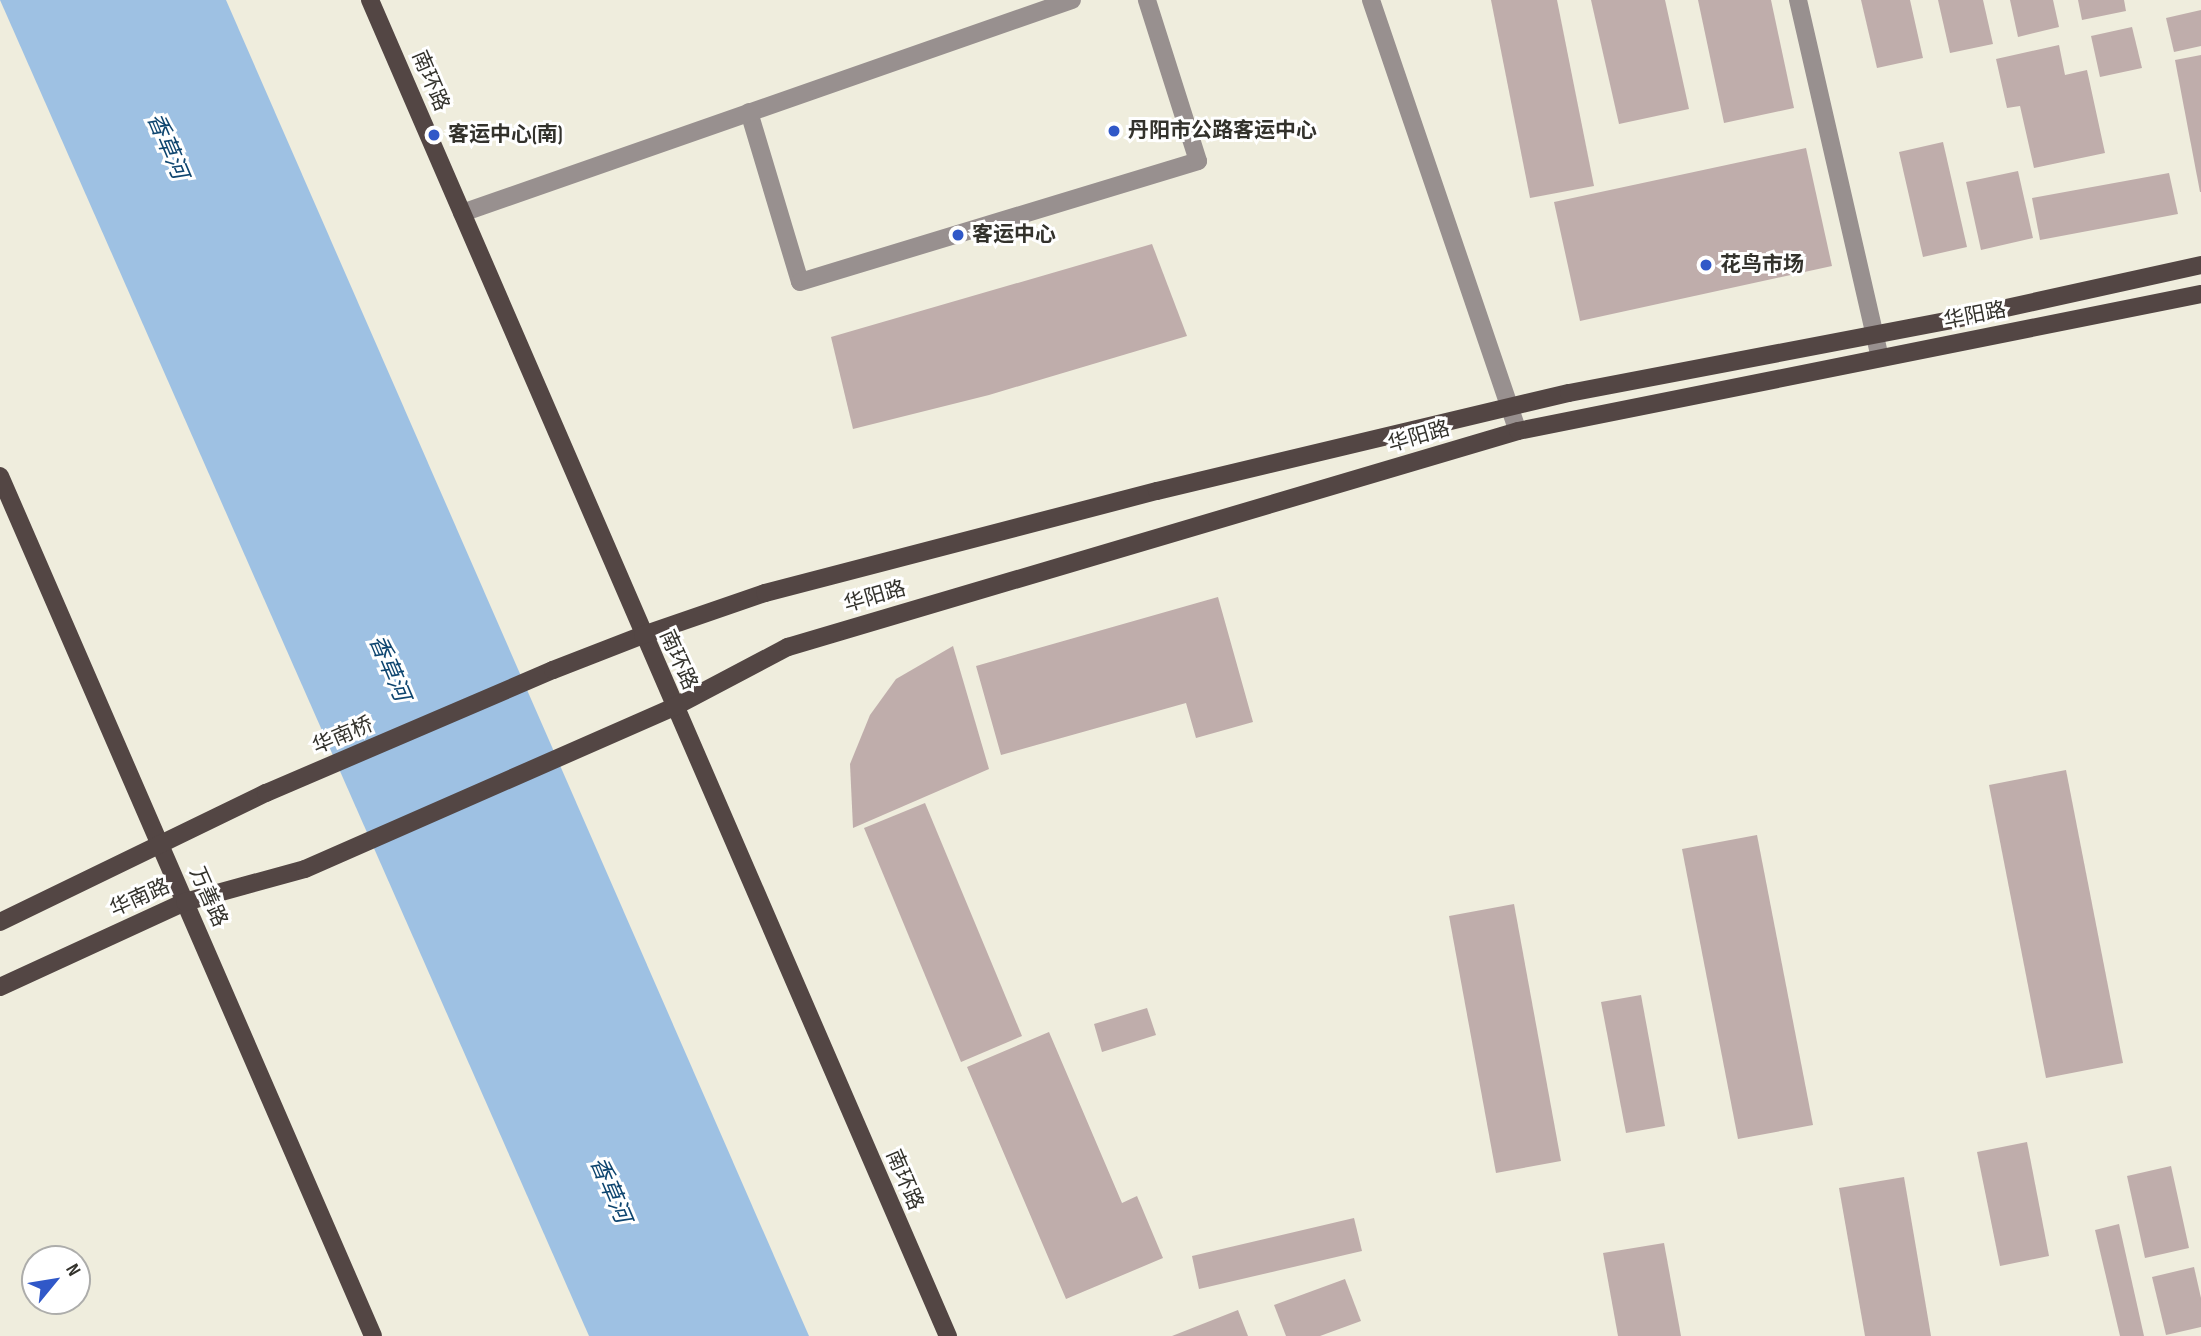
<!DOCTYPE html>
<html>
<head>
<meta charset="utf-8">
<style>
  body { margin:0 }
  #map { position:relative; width:2201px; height:1336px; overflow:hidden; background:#efeddd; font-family:"Sofia Sans Condensed","Noto Sans SC",sans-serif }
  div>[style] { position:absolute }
  .water>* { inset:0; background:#9ec1e3 }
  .building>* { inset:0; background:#bfadab }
  .minor>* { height:18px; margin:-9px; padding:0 9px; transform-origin:9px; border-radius:9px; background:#98908f }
  .major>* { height:18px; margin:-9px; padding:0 9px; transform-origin:9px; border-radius:9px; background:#534644 }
  .dots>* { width:19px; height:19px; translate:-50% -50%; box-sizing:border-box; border:4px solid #fff; border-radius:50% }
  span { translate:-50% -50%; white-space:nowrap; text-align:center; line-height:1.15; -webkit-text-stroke:6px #fff; paint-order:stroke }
  .street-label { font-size:21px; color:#33322c }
  .poi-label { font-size:21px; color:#33322c; font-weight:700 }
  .left { translate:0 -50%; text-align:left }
  .water-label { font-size:23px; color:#0e456f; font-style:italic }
  .north { position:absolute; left:21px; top:1245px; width:70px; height:70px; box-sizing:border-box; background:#fff; border:2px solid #adadab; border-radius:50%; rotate:60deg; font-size:19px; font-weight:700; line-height:28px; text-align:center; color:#33322c }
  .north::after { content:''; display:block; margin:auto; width:24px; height:32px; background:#3058c8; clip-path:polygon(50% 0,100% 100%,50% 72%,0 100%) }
</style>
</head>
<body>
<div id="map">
  <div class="water">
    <div style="clip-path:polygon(0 0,226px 0,809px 1336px,589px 1336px)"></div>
  </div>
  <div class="building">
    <div style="clip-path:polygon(1491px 0,1557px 0,1594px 186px,1530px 198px)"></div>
    <div style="clip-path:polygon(1591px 0,1665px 0,1689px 109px,1619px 124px)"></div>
    <div style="clip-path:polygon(1698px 0,1771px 0,1794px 108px,1724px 123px)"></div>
    <div style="clip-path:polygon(1861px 0,1910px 0,1923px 58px,1877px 68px)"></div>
    <div style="clip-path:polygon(1938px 0,1983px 0,1993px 44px,1950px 53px)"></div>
    <div style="clip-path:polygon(2010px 0,2053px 0,2059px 27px,2018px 37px)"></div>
    <div style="clip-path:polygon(2078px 0,2124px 0,2126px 11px,2082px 20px)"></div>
    <div style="clip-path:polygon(2201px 10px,2201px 46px,2174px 52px,2166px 18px)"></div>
    <div style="clip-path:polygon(2132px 27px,2142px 68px,2100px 77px,2091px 36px)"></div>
    <div style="clip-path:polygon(2059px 45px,2065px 75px,2087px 70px,2105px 153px,2034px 168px,2020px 106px,2007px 108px,1996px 59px)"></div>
    <div style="clip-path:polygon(2201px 55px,2201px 192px,2200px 192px,2175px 60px)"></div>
    <div style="clip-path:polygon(1943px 142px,1967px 247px,1923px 257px,1899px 152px)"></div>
    <div style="clip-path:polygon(1806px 148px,1832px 266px,1580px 321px,1554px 202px)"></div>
    <div style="clip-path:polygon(2018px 171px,2033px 238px,1981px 250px,1966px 182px)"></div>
    <div style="clip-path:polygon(2169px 173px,2178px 214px,2040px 240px,2032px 198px)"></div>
    <div style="clip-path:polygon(1152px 244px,1187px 336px,989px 395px,853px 429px,831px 337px)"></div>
    <div style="clip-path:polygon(1218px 597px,1253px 722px,1196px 738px,1186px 703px,1001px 755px,976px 666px)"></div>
    <div style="clip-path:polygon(953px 646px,989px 769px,853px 828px,850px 764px,870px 715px,896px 679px)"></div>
    <div style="clip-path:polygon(2066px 770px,2123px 1063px,2046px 1078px,1989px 785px)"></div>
    <div style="clip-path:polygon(925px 803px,1022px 1036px,961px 1062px,864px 828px)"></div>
    <div style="clip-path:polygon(1757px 835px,1813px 1125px,1738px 1139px,1682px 849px)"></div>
    <div style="clip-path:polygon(1514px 904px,1561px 1161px,1496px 1173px,1449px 916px)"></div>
    <div style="clip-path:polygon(1641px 995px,1665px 1126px,1626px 1133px,1601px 1002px)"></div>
    <div style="clip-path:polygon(1147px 1008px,1156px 1035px,1102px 1052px,1094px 1024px)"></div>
    <div style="clip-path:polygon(1049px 1032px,1122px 1203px,1137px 1196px,1163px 1258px,1066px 1299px,967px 1067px)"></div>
    <div style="clip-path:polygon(2027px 1142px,2049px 1256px,2000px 1266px,1977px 1152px)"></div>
    <div style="clip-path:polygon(2171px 1166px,2189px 1248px,2145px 1258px,2127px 1176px)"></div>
    <div style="clip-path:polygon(1904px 1177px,1931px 1336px,1865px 1336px,1839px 1188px)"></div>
    <div style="clip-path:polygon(1354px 1218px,1362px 1251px,1199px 1289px,1192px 1256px)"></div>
    <div style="clip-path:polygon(2119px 1224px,2144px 1336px,2120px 1336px,2095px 1230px)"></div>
    <div style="clip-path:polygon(1664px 1243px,1681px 1336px,1618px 1336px,1603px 1253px)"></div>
    <div style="clip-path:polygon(2194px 1267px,2201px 1298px,2201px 1327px,2166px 1335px,2152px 1277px)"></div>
    <div style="clip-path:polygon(1345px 1279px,1361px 1321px,1320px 1336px,1286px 1336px,1274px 1305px)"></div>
    <div style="clip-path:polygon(1238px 1310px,1248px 1336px,1172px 1336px)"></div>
  </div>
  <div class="minor">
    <div style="left:1371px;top:0;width:455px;rotate:71.2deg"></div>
    <div style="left:1798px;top:0;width:367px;rotate:77.1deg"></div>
    <div style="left:749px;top:112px;width:177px;rotate:73.3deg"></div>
    <div style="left:800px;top:282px;width:416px;rotate:-16.9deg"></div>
    <div style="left:1198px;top:161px;width:169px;rotate:-107.6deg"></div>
    <div style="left:462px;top:213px;width:646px;rotate:-19.25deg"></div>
  </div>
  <div class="major">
    <div style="left:370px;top:0;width:1456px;rotate:66.61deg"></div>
    <div style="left:0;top:476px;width:937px;rotate:66.55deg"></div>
    <div style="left:0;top:922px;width:296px;rotate:-25.9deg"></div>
    <div style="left:266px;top:793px;width:312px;rotate:-23.2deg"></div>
    <div style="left:553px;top:670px;width:97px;rotate:-21.3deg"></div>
    <div style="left:643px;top:635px;width:129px;rotate:-19deg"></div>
    <div style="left:765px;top:593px;width:405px;rotate:-14.6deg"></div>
    <div style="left:1157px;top:491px;width:423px;rotate:-13.4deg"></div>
    <div style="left:1569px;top:393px;width:394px;rotate:-10.8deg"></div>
    <div style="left:1956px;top:319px;width:251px;rotate:-12.4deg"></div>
    <div style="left:0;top:987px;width:204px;rotate:-24.7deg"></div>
    <div style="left:185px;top:902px;width:124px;rotate:-15.4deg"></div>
    <div style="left:305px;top:869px;width:403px;rotate:-23.7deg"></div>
    <div style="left:674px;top:707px;width:129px;rotate:-27.8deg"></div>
    <div style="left:788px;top:647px;width:761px;rotate:-16.48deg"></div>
    <div style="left:1518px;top:431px;width:697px;rotate:-11.34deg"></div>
  </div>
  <div class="dots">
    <div style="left:1114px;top:131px;background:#3058c8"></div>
    <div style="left:434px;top:135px;background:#3058c8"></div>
    <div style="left:958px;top:235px;background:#3058c8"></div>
    <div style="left:1706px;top:265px;background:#3058c8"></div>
  </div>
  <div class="street-label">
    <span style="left:430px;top:81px;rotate:67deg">南环路</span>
    <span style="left:1975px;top:316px;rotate:-11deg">华阳路</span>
    <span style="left:1419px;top:437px;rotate:-16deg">华阳路</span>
    <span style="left:875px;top:597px;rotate:-16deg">华阳路</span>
    <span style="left:678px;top:660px;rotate:66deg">南环路</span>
    <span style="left:343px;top:736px;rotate:-23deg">华南桥</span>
    <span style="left:208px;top:897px;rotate:66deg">万善路</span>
    <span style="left:140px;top:898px;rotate:-24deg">华南路</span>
    <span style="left:904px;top:1180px;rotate:67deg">南环路</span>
  </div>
  <div class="poi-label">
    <span class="left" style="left:1128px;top:131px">丹阳市公路客运中心</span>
    <span class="left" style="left:448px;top:135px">客运中心(南)</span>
    <span class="left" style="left:972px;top:235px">客运中心</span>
    <span class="left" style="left:1720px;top:265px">花鸟市场</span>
  </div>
  <div class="water-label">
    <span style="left:167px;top:146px;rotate:67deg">香草河</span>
    <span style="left:389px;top:668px;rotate:67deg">香草河</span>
    <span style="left:610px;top:1190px;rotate:67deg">香草河</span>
  </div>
  <div class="north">N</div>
</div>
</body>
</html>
